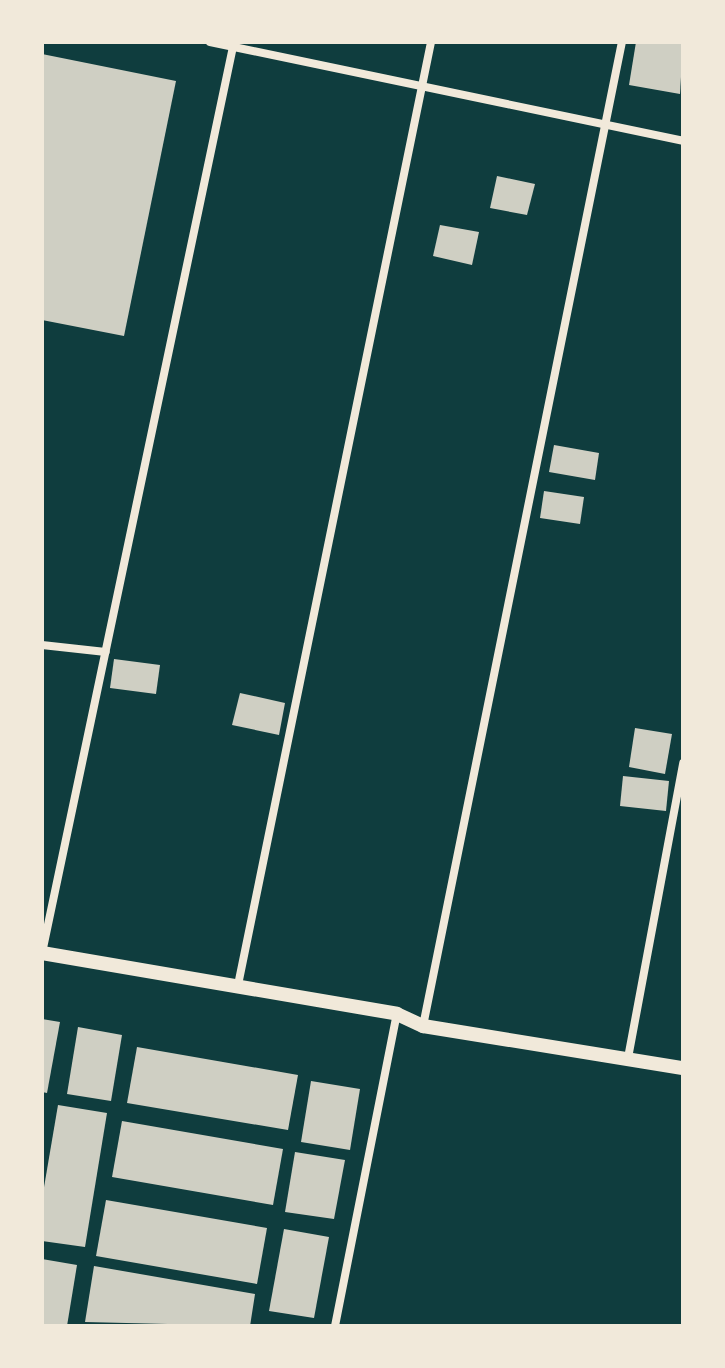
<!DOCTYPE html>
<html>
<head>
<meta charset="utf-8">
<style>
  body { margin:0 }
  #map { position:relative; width:725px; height:1368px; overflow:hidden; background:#0f3d3e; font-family:"IBM Plex Serif",serif }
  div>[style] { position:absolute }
  .building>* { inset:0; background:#cfcfc3 }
  .minor>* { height:8px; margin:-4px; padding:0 4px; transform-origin:4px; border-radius:4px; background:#f1e9da }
  .tertiary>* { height:14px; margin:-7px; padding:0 7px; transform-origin:7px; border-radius:7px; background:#f1e9da }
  span { translate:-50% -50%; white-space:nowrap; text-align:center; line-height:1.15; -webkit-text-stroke:7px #f1e9da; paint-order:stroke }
  .frame { position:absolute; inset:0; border:44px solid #f1e9da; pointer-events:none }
</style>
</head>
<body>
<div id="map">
  <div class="building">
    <div style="clip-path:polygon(636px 42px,683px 42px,680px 94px,629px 85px)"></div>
    <div style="clip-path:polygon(42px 54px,176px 81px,124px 336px,42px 320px)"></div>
    <div style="clip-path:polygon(497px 176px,535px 184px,527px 215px,490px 208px)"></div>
    <div style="clip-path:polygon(440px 225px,479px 232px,472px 265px,433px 256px)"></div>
    <div style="clip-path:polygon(554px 445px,599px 453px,595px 480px,549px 472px)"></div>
    <div style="clip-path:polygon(544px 491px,584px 497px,580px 524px,540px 518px)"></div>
    <div style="clip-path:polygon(114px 659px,160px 665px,156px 694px,110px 688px)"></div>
    <div style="clip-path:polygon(240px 693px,285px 703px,279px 735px,232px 725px)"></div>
    <div style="clip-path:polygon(635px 728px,672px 734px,665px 774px,629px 767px)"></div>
    <div style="clip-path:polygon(623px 776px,669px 781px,666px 811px,620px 806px)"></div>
    <div style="clip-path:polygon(42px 1019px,60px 1022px,47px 1093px,42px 1092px)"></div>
    <div style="clip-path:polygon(78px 1027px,122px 1035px,111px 1101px,67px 1094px)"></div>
    <div style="clip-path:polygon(137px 1047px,298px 1075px,288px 1130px,127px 1103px)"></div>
    <div style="clip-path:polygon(311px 1081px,360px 1089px,350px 1150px,301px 1142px)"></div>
    <div style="clip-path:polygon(58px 1105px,107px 1113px,85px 1247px,42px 1241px,42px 1199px)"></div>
    <div style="clip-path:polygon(122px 1121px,283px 1149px,273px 1205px,112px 1177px)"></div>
    <div style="clip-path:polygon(295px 1152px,345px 1160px,334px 1219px,285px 1212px)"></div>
    <div style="clip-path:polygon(106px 1200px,267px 1228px,257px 1284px,96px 1256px)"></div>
    <div style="clip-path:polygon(284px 1229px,329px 1237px,314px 1318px,269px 1311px)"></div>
    <div style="clip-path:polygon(42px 1259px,77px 1265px,67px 1326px,42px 1326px)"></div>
    <div style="clip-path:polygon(94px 1266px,255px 1294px,250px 1326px,85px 1322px)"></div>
  </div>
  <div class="minor">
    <div style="left:210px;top:42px;width:483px;rotate:11.8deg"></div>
    <div style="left:42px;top:645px;width:64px;rotate:6.2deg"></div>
    <div style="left:42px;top:953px;width:931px;rotate:-78.1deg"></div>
    <div style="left:238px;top:985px;width:963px;rotate:-78.43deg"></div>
    <div style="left:423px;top:1026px;width:1004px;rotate:-78.57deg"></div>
    <div style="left:628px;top:1058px;width:300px;rotate:-79.4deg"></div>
    <div style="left:335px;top:1326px;width:318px;rotate:-78.8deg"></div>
  </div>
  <div class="tertiary">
    <div style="left:42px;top:953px;width:360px;rotate:9.7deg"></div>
    <div style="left:397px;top:1014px;width:29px;rotate:25deg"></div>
    <div style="left:423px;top:1026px;width:263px;rotate:9.2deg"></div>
  </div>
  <div class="frame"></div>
</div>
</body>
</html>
